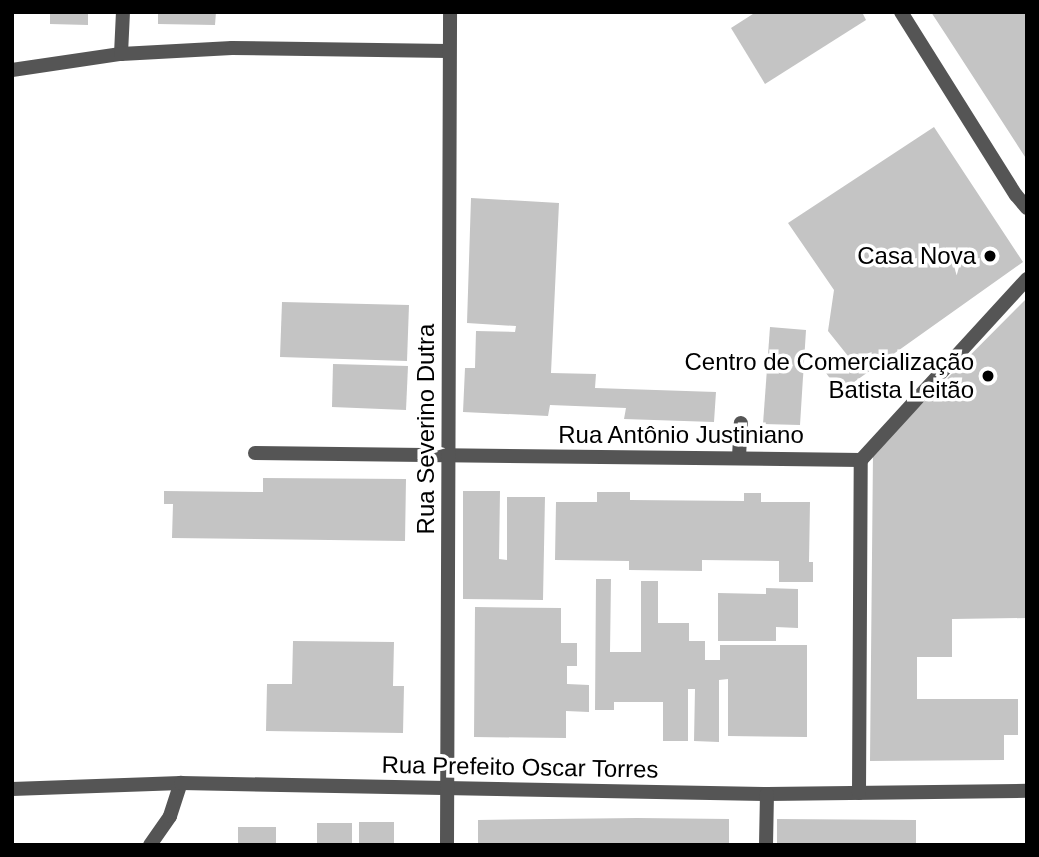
<!DOCTYPE html>
<html>
<head>
<meta charset="utf-8">
<style>
  body { margin:0 }
  #map { position:relative; width:1039px; height:857px; overflow:hidden; background:#fff; font-family:Arial,sans-serif }
  div>[style] { position:absolute }
  .building>* { inset:0; background:#c4c4c4 }
  .service>* { height:14px; margin:-7px; padding:0 7px; transform-origin:7px; border-radius:7px; background:#555 }
  .minor>* { height:14px; margin:-7px; padding:0 7px; transform-origin:7px; border-radius:7px; background:#555 }
  .dots>* { width:19px; height:19px; translate:-50% -50%; box-sizing:border-box; border:4px solid #fff; border-radius:50% }
  span { translate:-50% -50%; white-space:nowrap; text-align:center; line-height:1.15; -webkit-text-stroke:7px #fff; paint-order:stroke }
  .poi-label { font-size:24px; color:#000 }
  .right { translate:-100% -50%; text-align:right }
  .street-label { font-size:24px; color:#000 }
  .frame { position:absolute; inset:0; border:14px solid #000; pointer-events:none }
</style>
</head>
<body>
<div id="map">
  <div class="building">
    <div style="clip-path:polygon(50px 12px,88px 12px,88px 25px,50px 24px)"></div>
    <div style="clip-path:polygon(158px 12px,216px 12px,215px 25px,158px 24px)"></div>
    <div style="clip-path:polygon(756px 12px,862px 12px,866px 20px,765px 84px,731px 28px)"></div>
    <div style="clip-path:polygon(931px 12px,1027px 12px,1027px 160px,948px 38px)"></div>
    <div style="clip-path:polygon(934px 127px,1023px 262px,840px 392px,826px 373px,848px 356px,828px 331px,834px 290px,788px 223px)"></div>
    <div style="clip-path:polygon(471px 198px,559px 203px,551px 373px,596px 374px,595px 388px,716px 392px,714px 422px,624px 419px,626px 408px,550px 405px,548px 416px,463px 412px,465px 368px,475px 368px,476px 331px,515px 332px,516px 326px,467px 323px)"></div>
    <div style="clip-path:polygon(1027px 298px,1027px 618px,952px 619px,952px 657px,917px 657px,917px 699px,1018px 699px,1018px 735px,1004px 735px,1004px 760px,870px 761px,873px 453px)"></div>
    <div style="clip-path:polygon(282px 302px,409px 305px,407px 361px,280px 357px)"></div>
    <div style="clip-path:polygon(770px 327px,806px 330px,800px 425px,763px 424px)"></div>
    <div style="clip-path:polygon(333px 364px,408px 366px,406px 410px,332px 407px)"></div>
    <div style="clip-path:polygon(263px 478px,406px 479px,405px 541px,172px 538px,173px 504px,164px 504px,164px 491px,263px 492px)"></div>
    <div style="clip-path:polygon(463px 491px,500px 491px,499px 559px,507px 560px,507px 497px,545px 497px,543px 600px,463px 599px)"></div>
    <div style="clip-path:polygon(597px 492px,630px 492px,630px 500px,744px 501px,744px 493px,761px 493px,761px 502px,810px 502px,809px 562px,813px 562px,813px 582px,779px 582px,779px 561px,702px 560px,702px 571px,629px 570px,629px 561px,555px 560px,556px 502px,597px 502px)"></div>
    <div style="clip-path:polygon(596px 579px,611px 579px,610px 652px,641px 652px,641px 581px,658px 581px,658px 623px,689px 623px,689px 641px,705px 641px,705px 660px,720px 660px,720px 645px,807px 645px,807px 737px,728px 736px,728px 679px,719px 680px,719px 742px,694px 741px,695px 689px,688px 689px,688px 741px,663px 741px,663px 702px,614px 702px,614px 710px,595px 710px)"></div>
    <div style="clip-path:polygon(766px 588px,798px 589px,798px 628px,776px 627px,776px 641px,718px 641px,718px 593px,766px 594px)"></div>
    <div style="clip-path:polygon(475px 607px,561px 608px,561px 643px,577px 643px,577px 666px,567px 666px,567px 684px,589px 685px,589px 712px,566px 711px,566px 738px,474px 737px)"></div>
    <div style="clip-path:polygon(293px 641px,394px 642px,393px 686px,404px 686px,403px 733px,266px 731px,267px 684px,292px 684px)"></div>
    <div style="clip-path:polygon(637px 818px,729px 819px,729px 845px,478px 845px,478px 820px)"></div>
    <div style="clip-path:polygon(777px 819px,916px 820px,916px 845px,777px 845px)"></div>
    <div style="clip-path:polygon(359px 822px,394px 822px,394px 845px,359px 845px)"></div>
    <div style="clip-path:polygon(317px 823px,352px 823px,352px 845px,317px 845px)"></div>
    <div style="clip-path:polygon(238px 827px,276px 827px,276px 845px,238px 845px)"></div>
  </div>
  <div class="service">
    <div style="left:739px;top:457px;width:34px;rotate:-87deg"></div>
    <div style="left:150px;top:845px;width:35px;rotate:-55deg"></div>
    <div style="left:170px;top:816px;width:35px;rotate:-72deg"></div>
  </div>
  <div class="minor">
    <div style="left:901px;top:12px;width:216px;rotate:57.9deg"></div>
    <div style="left:1016px;top:195px;width:17px;rotate:50deg"></div>
    <div style="left:121px;top:54px;width:42px;rotate:-87.3deg"></div>
    <div style="left:12px;top:70px;width:110px;rotate:-8.4deg"></div>
    <div style="left:121px;top:54px;width:111px;rotate:-3.1deg"></div>
    <div style="left:232px;top:48px;width:216px;rotate:0.8deg"></div>
    <div style="left:255px;top:453px;width:606px;rotate:0.66deg"></div>
    <div style="left:861px;top:460px;width:246px;rotate:-47.5deg"></div>
    <div style="left:12px;top:789px;width:169px;rotate:-2deg"></div>
    <div style="left:181px;top:783px;width:586px;rotate:1.08deg"></div>
    <div style="left:767px;top:794px;width:260px;rotate:-0.7deg"></div>
    <div style="left:859px;top:793px;width:333px;rotate:-89.7deg"></div>
    <div style="left:447px;top:845px;width:833px;rotate:-89.79deg"></div>
    <div style="left:766px;top:845px;width:51px;rotate:-88.9deg"></div>
  </div>
  <div class="dots">
    <div style="left:990px;top:256px;background:#000"></div>
    <div style="left:988px;top:376px;background:#000"></div>
  </div>
  <div class="poi-label">
    <span class="right" style="left:976px;top:256px">Casa Nova</span>
    <span class="right" style="left:974px;top:376px">Centro de Comercialização<br>Batista Leitão</span>
  </div>
  <div class="street-label">
    <span style="left:426px;top:429px;rotate:-90deg">Rua Severino Dutra</span>
    <span style="left:681px;top:435px">Rua Antônio Justiniano</span>
    <span style="left:520px;top:767px;rotate:1deg">Rua Prefeito Oscar Torres</span>
  </div>
  <div class="frame"></div>
</div>
</body>
</html>
